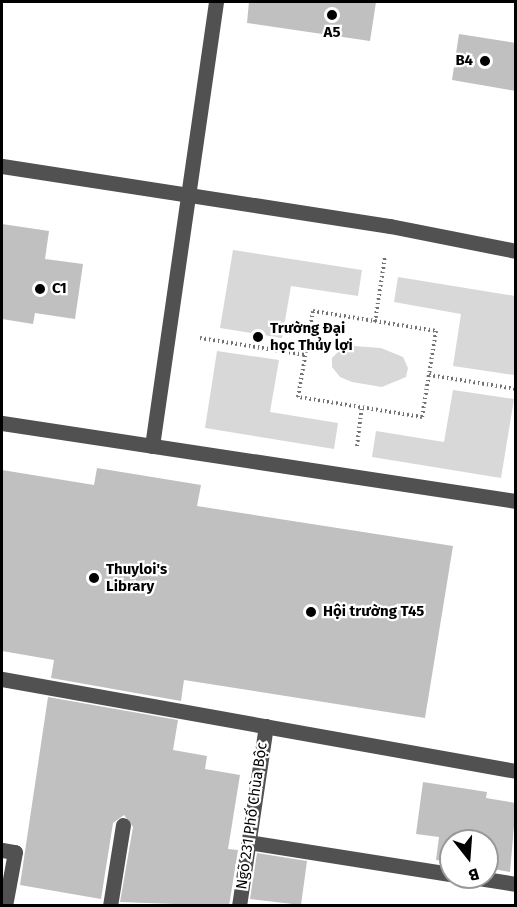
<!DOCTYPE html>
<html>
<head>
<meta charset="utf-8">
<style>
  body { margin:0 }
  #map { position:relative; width:517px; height:907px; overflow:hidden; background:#fff; font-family:"Fira Sans",sans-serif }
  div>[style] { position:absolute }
  .green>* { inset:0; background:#d8d8d8 }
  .building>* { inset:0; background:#c0c0c0 }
  .path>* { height:4px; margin-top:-2px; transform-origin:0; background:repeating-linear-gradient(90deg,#737373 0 1.5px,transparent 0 4.5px) }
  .minor>* { height:15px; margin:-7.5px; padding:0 7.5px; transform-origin:7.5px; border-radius:7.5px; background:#515151 }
  .dots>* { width:16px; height:16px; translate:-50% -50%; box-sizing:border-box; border:3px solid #fff; border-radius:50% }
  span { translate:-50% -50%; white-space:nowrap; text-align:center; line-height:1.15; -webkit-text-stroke:4.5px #fff; paint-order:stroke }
  .poi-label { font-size:15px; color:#000; font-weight:700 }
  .right { translate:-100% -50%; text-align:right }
  .left { translate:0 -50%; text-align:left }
  .street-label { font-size:15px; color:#000 }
  .frame { position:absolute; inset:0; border:3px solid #000; pointer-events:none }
  .north { position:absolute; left:439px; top:829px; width:60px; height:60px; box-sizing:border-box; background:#fff; border:2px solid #999; border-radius:50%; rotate:163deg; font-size:16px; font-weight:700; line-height:24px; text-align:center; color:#000 }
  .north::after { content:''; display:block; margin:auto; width:21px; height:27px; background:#000; clip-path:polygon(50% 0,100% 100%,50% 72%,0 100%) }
</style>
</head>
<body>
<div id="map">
  <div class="green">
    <div style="clip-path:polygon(233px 250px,362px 270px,358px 296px,291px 286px,282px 338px,220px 328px)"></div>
    <div style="clip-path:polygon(398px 277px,515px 296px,514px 375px,453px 366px,461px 314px,394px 302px)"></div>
    <div style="clip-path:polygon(354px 346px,381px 348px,403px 357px,408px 368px,406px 377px,382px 387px,352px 382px,340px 377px,332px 367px,332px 358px,340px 350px)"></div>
    <div style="clip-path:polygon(217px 351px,279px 360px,270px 412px,338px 423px,334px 449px,205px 428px)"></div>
    <div style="clip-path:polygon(453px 390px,514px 399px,501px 478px,372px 457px,376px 431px,444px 442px)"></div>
  </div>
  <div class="building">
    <div style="clip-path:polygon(249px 2px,376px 2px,370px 41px,247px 23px)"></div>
    <div style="clip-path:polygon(459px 34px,516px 43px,516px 91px,452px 80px)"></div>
    <div style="clip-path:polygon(2px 224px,49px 231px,45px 259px,83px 264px,75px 319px,35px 313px,33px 324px,2px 319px)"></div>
    <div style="clip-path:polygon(97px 468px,201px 485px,197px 506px,453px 546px,425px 718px,184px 680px,181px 701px,51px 678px,54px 660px,2px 651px,2px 470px,94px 485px)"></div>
    <div style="clip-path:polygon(48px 697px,178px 720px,173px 750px,207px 756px,205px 769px,240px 775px,228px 849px,238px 850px,229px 906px,120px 902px,133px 827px,124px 815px,113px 823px,101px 899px,20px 885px)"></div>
    <div style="clip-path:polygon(423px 782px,487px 792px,486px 798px,516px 803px,510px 872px,487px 868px,487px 841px,451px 841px,451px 862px,436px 860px,439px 837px,416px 834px)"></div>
    <div style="clip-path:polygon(257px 853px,307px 861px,301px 905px,250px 899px)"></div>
  </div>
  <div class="path">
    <div style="left:313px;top:311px;width:125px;rotate:9.2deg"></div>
    <div style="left:436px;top:331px;width:87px;rotate:99.2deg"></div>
    <div style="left:422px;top:417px;width:126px;rotate:-170.8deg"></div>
    <div style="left:298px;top:397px;width:87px;rotate:-80.1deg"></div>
    <div style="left:375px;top:322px;width:66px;rotate:-81.3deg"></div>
    <div style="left:200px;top:338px;width:107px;rotate:9.1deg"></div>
    <div style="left:429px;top:375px;width:88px;rotate:9.1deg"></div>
    <div style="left:357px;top:446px;width:38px;rotate:-83deg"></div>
  </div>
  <div class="minor">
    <div style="left:2px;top:166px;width:393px;rotate:8.8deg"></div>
    <div style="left:390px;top:226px;width:128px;rotate:11.2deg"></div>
    <div style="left:2px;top:423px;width:520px;rotate:8.63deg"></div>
    <div style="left:152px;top:446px;width:449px;rotate:-81.8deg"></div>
    <div style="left:2px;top:679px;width:522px;rotate:10.15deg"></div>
    <div style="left:248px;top:842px;width:206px;rotate:9deg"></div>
    <div style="left:2px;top:850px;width:13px;rotate:9deg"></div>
    <div style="left:15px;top:852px;width:55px;rotate:100.5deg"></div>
    <div style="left:472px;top:877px;width:45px;rotate:9deg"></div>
    <div style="left:110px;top:906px;width:82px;rotate:-80.9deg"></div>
    <div style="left:239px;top:906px;width:182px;rotate:-81.5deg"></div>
  </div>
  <div class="dots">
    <div style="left:332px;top:15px;background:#000"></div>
    <div style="left:485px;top:61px;background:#000"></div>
    <div style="left:40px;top:289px;background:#000"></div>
    <div style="left:258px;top:337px;background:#000"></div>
    <div style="left:94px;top:578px;background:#000"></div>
    <div style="left:311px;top:612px;background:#000"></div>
  </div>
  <div class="poi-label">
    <span style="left:332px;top:33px">A5</span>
    <span class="right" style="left:473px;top:61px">B4</span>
    <span class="left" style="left:52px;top:289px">C1</span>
    <span class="left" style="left:270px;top:337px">Trường Đại<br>học Thủy lợi</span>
    <span class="left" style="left:106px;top:578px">Thuyloi's<br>Library</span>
    <span class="left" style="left:323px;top:612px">Hội trường T45</span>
  </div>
  <div class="street-label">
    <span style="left:252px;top:816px;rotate:-82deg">Ngõ 231 Phố Chùa Bộc</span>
  </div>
  <div class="frame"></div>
  <div class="north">B</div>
</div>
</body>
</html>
